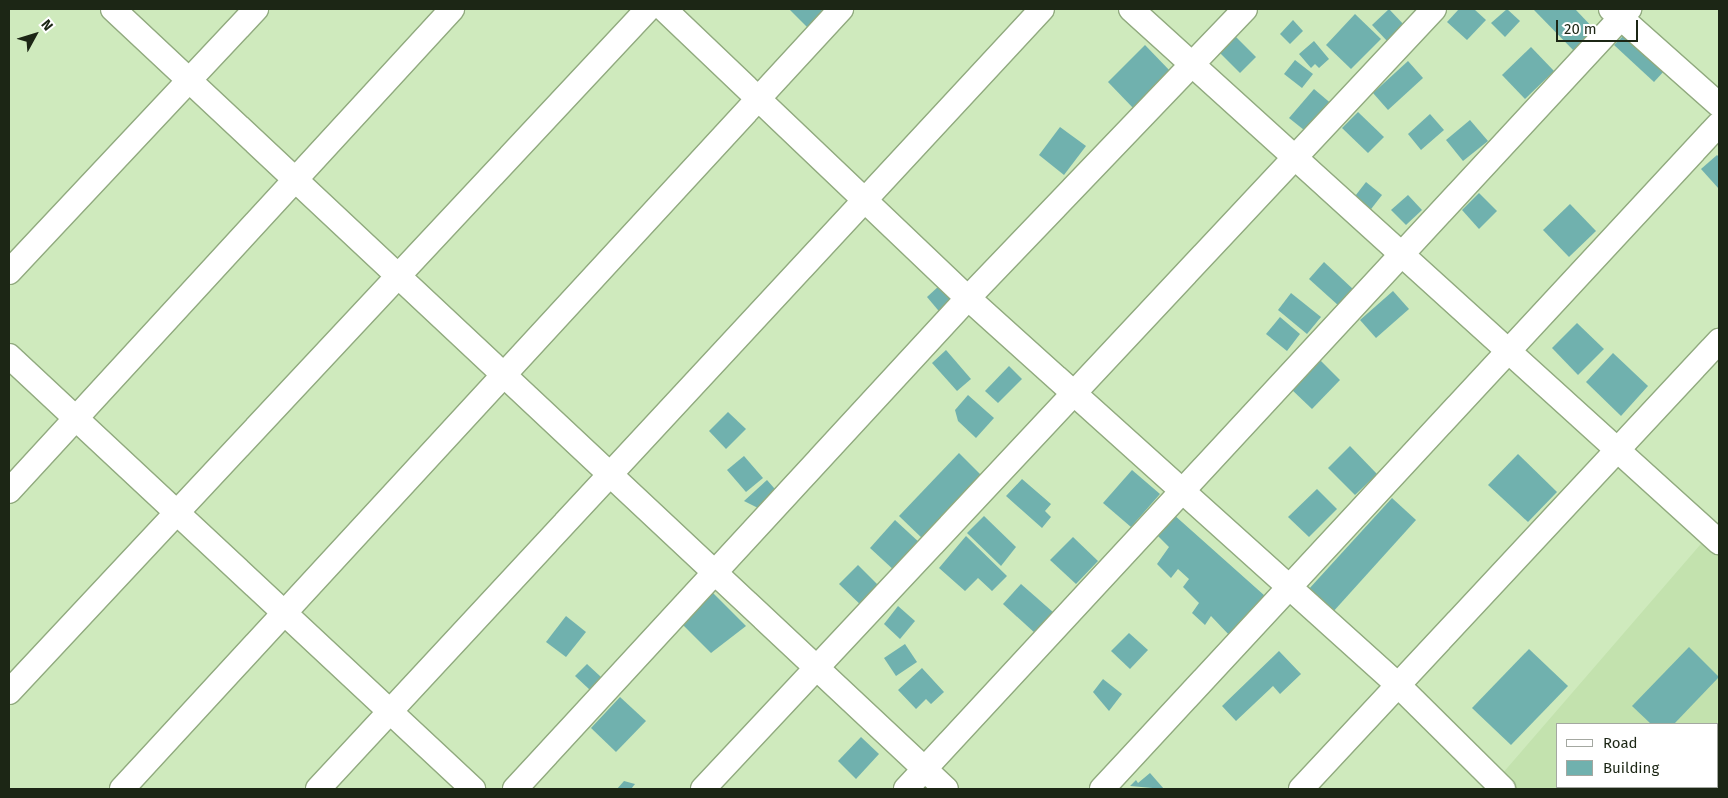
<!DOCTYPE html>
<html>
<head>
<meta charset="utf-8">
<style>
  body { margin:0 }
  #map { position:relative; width:1728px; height:798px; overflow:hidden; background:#cfeabd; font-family:"Fira Sans",sans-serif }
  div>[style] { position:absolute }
  .built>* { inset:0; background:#c3e2ae }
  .building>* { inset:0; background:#70b1ae }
  .roads { filter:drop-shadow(1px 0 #91aa7f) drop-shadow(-1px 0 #91aa7f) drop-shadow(0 1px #91aa7f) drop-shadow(0 -1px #91aa7f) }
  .street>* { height:24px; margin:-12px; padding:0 12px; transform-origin:12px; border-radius:12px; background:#fff }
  span { translate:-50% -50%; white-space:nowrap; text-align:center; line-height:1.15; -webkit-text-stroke:4px #fff; paint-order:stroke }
  .frame { position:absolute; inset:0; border:10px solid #1c2615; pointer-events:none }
  .legend { position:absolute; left:1556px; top:723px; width:162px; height:65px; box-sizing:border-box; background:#fff; border:1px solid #a4a8a1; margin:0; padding:6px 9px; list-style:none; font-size:15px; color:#1c2615 }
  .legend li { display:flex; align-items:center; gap:10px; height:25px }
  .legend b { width:25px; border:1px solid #a4a8a1 }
  .north { position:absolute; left:10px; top:10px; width:50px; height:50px; -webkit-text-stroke:4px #fff; paint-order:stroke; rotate:51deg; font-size:14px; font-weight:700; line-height:20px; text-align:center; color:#1c2615 }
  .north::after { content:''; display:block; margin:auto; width:18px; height:22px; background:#1c2615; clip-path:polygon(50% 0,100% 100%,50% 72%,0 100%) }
  .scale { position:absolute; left:1556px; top:20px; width:82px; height:22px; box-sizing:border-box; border:2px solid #1c2615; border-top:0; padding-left:6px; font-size:15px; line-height:18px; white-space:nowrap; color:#1c2615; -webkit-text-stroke:4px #fff; paint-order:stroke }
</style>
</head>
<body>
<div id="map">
  <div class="built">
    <div style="clip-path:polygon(evenodd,1719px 523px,1719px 789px,1489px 789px,1719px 523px,1557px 724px,1717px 724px,1717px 787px,1557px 787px,1557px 724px)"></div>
  </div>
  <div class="building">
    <div style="clip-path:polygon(789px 9px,820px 9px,825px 13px,809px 29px)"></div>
    <div style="clip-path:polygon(1389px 9px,1405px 26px,1388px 42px,1372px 25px)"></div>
    <div style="clip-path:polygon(1459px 9px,1474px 9px,1486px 20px,1467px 40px,1447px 22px)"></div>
    <div style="clip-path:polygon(1507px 9px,1520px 21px,1505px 37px,1491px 23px)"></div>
    <div style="clip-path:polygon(1575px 9px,1596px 31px,1575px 52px,1534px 10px)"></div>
    <div style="clip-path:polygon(1355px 14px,1381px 39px,1351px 69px,1326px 45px)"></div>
    <div style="clip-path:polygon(1293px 20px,1303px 31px,1290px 44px,1280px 34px)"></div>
    <div style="clip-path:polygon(1233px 34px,1256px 57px,1240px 73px,1218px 51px)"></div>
    <div style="clip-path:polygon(1625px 34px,1665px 70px,1654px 82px,1614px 45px)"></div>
    <div style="clip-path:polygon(1314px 41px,1329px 59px,1319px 68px,1315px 64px,1311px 68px,1299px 54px)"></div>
    <div style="clip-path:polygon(1145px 45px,1172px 73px,1135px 110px,1108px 82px)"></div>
    <div style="clip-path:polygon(1531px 47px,1554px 71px,1525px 99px,1502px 75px)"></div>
    <div style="clip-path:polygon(1295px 60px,1313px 74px,1302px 88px,1284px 74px)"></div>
    <div style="clip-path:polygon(1408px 61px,1423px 78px,1388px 110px,1373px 93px)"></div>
    <div style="clip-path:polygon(1314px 89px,1334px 106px,1309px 134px,1289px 118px)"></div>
    <div style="clip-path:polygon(1358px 112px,1384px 137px,1368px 153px,1342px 128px)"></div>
    <div style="clip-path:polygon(1430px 114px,1444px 130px,1421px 150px,1408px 134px)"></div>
    <div style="clip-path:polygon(1470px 120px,1488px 141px,1463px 161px,1446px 140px)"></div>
    <div style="clip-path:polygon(1060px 127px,1086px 146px,1064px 175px,1039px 155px)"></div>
    <div style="clip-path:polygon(1717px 155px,1719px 157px,1719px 189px,1701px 169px)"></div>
    <div style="clip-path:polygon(1366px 182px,1382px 195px,1368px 213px,1352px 200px)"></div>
    <div style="clip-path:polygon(1479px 193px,1497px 211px,1479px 229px,1462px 210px)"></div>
    <div style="clip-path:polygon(1408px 195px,1422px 210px,1406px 225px,1391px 210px)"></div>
    <div style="clip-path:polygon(1570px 204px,1596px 231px,1569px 257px,1543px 230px)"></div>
    <div style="clip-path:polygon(1324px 262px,1354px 290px,1339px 306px,1309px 279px)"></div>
    <div style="clip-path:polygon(940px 285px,956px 304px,943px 316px,927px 297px)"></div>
    <div style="clip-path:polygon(1393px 291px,1409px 309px,1376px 338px,1360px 320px)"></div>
    <div style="clip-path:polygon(1291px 293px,1321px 317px,1307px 334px,1278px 310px)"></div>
    <div style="clip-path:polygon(1280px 317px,1300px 334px,1287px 351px,1266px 334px)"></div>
    <div style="clip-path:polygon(1577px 323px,1604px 349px,1578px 375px,1552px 348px)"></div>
    <div style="clip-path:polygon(946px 350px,971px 379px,957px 391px,932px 363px)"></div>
    <div style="clip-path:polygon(1613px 353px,1648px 386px,1621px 416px,1586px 382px)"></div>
    <div style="clip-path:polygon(1319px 359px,1340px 380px,1312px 409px,1290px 388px)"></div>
    <div style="clip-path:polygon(1009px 366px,1022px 379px,998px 403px,985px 391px)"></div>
    <div style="clip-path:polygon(968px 395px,994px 418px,976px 438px,958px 421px,955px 410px)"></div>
    <div style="clip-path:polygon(728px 412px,746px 429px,726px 449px,709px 431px)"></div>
    <div style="clip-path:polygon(1350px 446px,1377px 474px,1355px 495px,1328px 468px)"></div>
    <div style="clip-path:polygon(959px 453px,984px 478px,924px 540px,899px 516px)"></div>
    <div style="clip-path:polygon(1518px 454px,1557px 492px,1528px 522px,1488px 485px)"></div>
    <div style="clip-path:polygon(744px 456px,763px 478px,746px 492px,727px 470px)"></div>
    <div style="clip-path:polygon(1132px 470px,1160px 494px,1131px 527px,1103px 503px)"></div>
    <div style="clip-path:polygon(1022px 479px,1051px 504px,1045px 511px,1051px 517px,1042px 528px,1006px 496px)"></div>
    <div style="clip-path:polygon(767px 480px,781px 496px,764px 511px,744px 501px)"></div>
    <div style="clip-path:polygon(1317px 489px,1337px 509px,1309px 537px,1288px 517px)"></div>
    <div style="clip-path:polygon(1392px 498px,1416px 520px,1332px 613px,1308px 590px)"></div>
    <div style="clip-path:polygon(1173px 514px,1265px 596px,1232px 638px,1211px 616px,1205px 625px,1192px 613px,1199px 603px,1183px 587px,1189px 579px,1178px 569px,1171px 578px,1157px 564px,1169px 547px,1157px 535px)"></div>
    <div style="clip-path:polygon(984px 516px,1016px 547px,1001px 566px,967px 533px)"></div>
    <div style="clip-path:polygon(895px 520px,921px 544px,896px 572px,870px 548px)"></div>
    <div style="clip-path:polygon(966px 536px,1007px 576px,992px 591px,978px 578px,965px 591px,939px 568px)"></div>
    <div style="clip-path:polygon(1073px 537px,1098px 561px,1076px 584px,1050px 560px)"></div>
    <div style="clip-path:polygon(858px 565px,884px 591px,865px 609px,839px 584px)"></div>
    <div style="clip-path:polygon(1021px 584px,1054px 613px,1036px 634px,1003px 604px)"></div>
    <div style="clip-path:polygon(713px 593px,746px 626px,711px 653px,682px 624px)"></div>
    <div style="clip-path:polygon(898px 606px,915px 621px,900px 639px,884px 624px)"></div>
    <div style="clip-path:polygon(566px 616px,586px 632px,566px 657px,546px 642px)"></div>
    <div style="clip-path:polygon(1129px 633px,1148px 650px,1130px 669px,1111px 651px)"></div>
    <div style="clip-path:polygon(905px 644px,917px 662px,896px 676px,884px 658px)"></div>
    <div style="clip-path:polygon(1689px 647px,1719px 677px,1674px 724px,1651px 724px,1632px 706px)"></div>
    <div style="clip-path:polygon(1529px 649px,1568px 686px,1511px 745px,1472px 708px)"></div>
    <div style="clip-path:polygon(1279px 651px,1301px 674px,1280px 694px,1273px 686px,1236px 721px,1222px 706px)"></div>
    <div style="clip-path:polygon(587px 664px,601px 677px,590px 690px,575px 676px)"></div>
    <div style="clip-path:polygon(922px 668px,944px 692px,931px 704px,926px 699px,916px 709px,898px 690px)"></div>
    <div style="clip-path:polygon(1103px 679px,1122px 694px,1109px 711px,1093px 692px)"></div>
    <div style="clip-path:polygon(620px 697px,646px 721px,616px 752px,591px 728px)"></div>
    <div style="clip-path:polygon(861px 737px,879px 754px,856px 779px,838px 761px)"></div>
    <div style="clip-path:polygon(1150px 773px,1164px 789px,1130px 786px,1136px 780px,1138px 783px)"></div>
    <div style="clip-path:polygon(624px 781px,635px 784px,631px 789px,617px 789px)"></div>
  </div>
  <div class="roads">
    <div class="street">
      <div style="left:113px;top:9px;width:1141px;rotate:43.12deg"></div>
      <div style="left:664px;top:9px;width:419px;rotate:43.6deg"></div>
      <div style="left:968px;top:298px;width:579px;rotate:41.99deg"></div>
      <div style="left:1398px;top:685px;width:148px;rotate:44.7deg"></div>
      <div style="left:1131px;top:9px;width:794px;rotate:42.19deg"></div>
      <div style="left:1611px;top:9px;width:144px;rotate:41.6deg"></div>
      <div style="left:9px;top:272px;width:361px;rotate:-46.8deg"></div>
      <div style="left:9px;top:356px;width:635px;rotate:43.02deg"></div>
      <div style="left:9px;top:491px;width:655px;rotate:-47.41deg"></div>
      <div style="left:9px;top:692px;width:935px;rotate:-46.91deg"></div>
      <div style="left:122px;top:789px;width:1061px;rotate:-47.33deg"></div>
      <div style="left:318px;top:789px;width:1064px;rotate:-47.13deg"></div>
      <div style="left:515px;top:789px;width:668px;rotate:-47.31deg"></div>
      <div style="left:968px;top:298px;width:400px;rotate:-46.2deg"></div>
      <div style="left:703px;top:789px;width:1069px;rotate:-46.86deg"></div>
      <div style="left:906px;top:789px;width:1064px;rotate:-47.17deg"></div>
      <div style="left:1102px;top:789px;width:907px;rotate:-47.14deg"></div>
      <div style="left:1301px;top:789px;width:613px;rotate:-46.98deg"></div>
    </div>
  </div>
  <div class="frame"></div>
  <ul class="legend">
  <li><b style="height:6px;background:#fff"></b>Road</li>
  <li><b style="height:14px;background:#70b1ae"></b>Building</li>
  </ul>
  <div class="north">N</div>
  <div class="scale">20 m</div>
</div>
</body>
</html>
